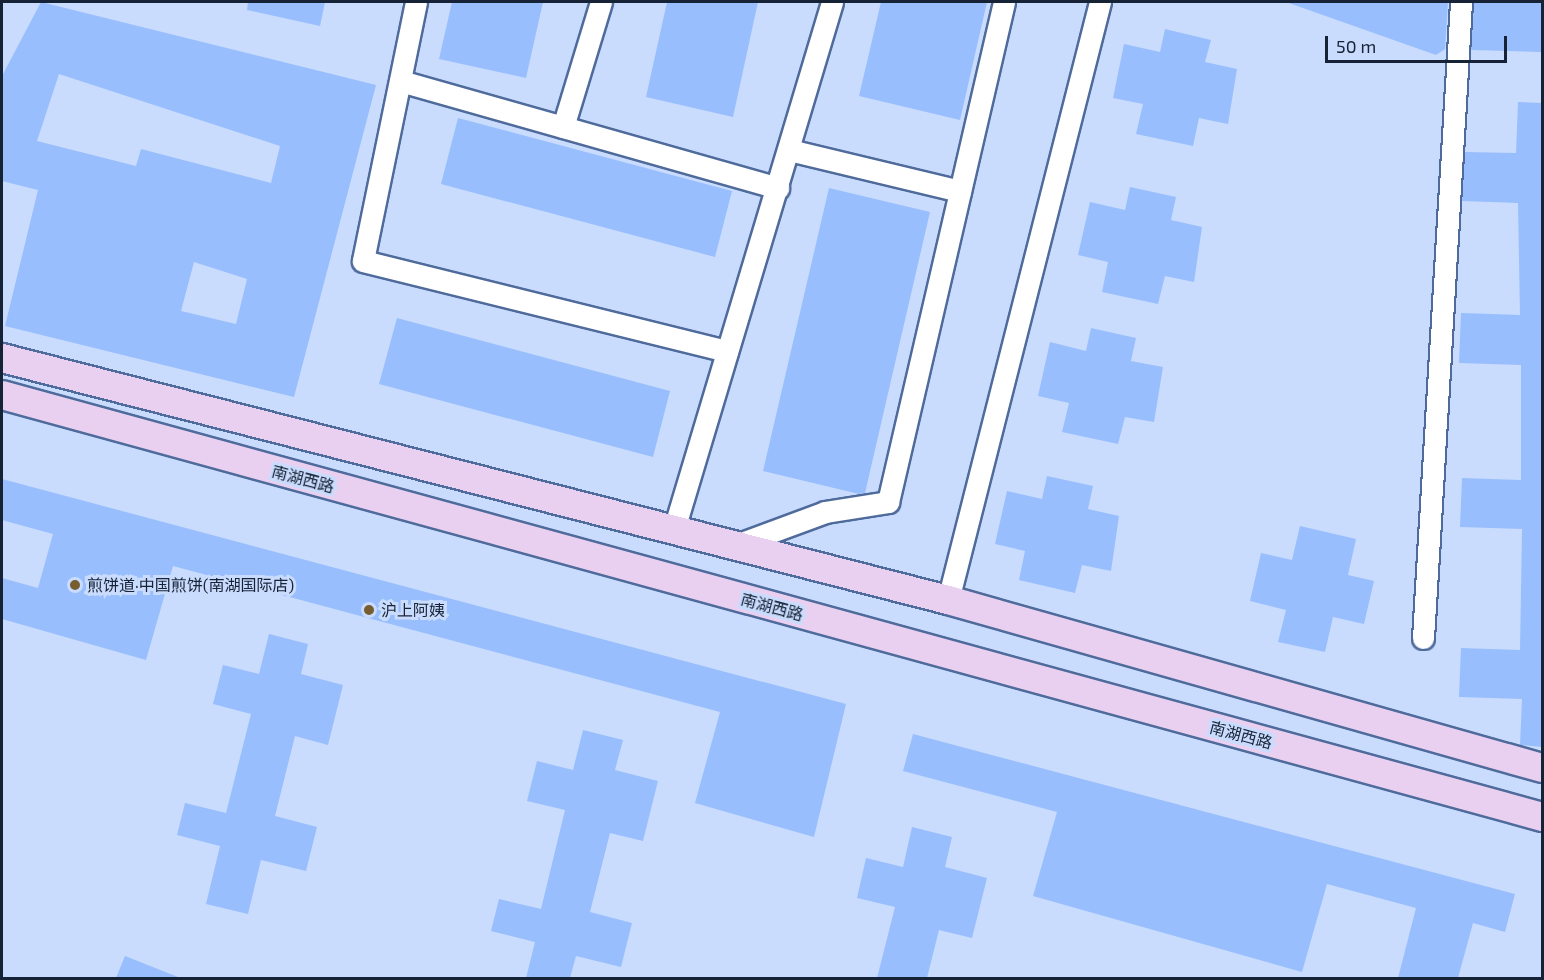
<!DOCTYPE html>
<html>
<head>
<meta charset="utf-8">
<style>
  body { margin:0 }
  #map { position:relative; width:1544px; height:980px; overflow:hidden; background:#c9dcfd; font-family:"Exo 2","Noto Sans SC",sans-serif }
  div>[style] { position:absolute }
  .building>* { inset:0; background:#98befd }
  .roads { filter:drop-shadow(2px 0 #4f6b9b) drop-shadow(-2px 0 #4f6b9b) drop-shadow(0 2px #4f6b9b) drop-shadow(0 -2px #4f6b9b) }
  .street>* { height:21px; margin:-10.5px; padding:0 10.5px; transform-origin:10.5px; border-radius:10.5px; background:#fff }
  .secondary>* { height:28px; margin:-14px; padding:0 14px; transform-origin:14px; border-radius:14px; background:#ead0f0 }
  .dots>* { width:16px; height:16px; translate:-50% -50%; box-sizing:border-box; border:3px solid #c9dcfd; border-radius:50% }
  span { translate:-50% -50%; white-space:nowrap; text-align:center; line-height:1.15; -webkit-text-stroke:6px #c9dcfd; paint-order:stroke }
  .street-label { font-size:16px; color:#162235 }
  .poi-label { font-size:16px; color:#162235 }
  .left { translate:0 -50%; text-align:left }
  .frame { position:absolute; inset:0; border:3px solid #162235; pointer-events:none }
  .scale { position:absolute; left:1325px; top:36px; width:182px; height:27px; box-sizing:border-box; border:3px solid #162235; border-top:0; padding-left:8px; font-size:18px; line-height:21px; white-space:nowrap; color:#162235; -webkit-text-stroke:4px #c9dcfd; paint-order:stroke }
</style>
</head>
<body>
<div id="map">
  <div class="building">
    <div style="clip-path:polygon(evenodd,41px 2px,376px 85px,294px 397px,5px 326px,38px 190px,2px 181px,2px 76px,41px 2px,59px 74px,280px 146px,271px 183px,141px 149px,136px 166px,37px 141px,59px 74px,41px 2px,194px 262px,247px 279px,236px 324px,181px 311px,194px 262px)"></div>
    <div style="clip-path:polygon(248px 2px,325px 2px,320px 26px,247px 10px)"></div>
    <div style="clip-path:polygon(452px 2px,543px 2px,526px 78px,439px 59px)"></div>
    <div style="clip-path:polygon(667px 2px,758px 2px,733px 117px,646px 97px)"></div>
    <div style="clip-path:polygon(881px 2px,987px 2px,960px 120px,859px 96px)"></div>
    <div style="clip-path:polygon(1286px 2px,1448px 2px,1445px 49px,1436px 55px)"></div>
    <div style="clip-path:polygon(1474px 2px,1542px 3px,1542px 52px,1471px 50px)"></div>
    <div style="clip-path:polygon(1165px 29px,1211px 40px,1205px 62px,1237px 69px,1228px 124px,1199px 118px,1193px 146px,1136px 134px,1143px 104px,1113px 98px,1124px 44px,1160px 52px)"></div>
    <div style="clip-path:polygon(1518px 102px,1542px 103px,1542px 747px,1520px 745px,1522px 699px,1459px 697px,1461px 648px,1520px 650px,1522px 529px,1460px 527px,1462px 478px,1521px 480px,1521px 365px,1459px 363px,1461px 313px,1520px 315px,1518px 203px,1462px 201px,1465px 152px,1516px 153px)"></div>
    <div style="clip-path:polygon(458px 118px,732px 191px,715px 257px,441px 184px)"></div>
    <div style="clip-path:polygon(1130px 187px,1176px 197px,1171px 220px,1202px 227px,1194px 282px,1165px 276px,1158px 304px,1102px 292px,1108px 262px,1078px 255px,1090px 202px,1125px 210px)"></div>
    <div style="clip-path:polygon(829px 188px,930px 212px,865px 493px,859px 494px,763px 471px)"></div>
    <div style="clip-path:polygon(397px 318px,670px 391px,653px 457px,379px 384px)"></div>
    <div style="clip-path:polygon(1091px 328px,1136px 338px,1131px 361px,1163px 367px,1154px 422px,1125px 417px,1118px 444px,1062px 432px,1069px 403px,1038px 396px,1050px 342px,1086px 351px)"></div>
    <div style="clip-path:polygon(1047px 476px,1093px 486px,1088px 509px,1119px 516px,1111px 571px,1082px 565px,1075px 593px,1019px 580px,1025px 551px,995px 544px,1007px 491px,1042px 499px)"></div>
    <div style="clip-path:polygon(2px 479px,846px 704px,814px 837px,695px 803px,720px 712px,173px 566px,146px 660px,2px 619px,2px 578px,38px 588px,53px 534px,2px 520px)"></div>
    <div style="clip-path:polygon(1300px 526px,1356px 539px,1348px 575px,1374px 581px,1364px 624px,1333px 617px,1325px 652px,1278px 642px,1286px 610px,1250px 601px,1261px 553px,1292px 560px)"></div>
    <div style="clip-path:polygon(269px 634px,308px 644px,301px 674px,343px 685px,328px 745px,295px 736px,275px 816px,317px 827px,306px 871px,261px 860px,248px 914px,206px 904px,220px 846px,177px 835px,185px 803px,226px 813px,251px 714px,213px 704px,223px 665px,259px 674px)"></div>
    <div style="clip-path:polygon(583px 730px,623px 740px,615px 770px,658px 781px,643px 841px,610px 833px,590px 912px,632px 923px,621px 967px,576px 956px,570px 978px,526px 978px,535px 942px,491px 931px,499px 899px,541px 909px,565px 810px,527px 801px,537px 761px,573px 770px)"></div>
    <div style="clip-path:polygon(913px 734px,1515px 894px,1505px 932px,1473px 923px,1458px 978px,1398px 978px,1416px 908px,1327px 884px,1302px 972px,1033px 896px,1057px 812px,903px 771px)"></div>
    <div style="clip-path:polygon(912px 827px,952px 837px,945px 867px,987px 878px,972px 938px,939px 930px,927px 978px,877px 978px,895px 907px,857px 898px,866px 858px,903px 867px)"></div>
    <div style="clip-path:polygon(125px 956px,178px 977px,178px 978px,116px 978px)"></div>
  </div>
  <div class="roads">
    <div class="street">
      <div style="left:416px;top:2px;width:264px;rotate:101.6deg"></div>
      <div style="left:363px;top:261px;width:375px;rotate:13.9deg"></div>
      <div style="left:404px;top:82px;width:389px;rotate:15.8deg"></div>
      <div style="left:563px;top:127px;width:131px;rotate:-73.1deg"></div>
      <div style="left:789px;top:150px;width:176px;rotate:13.5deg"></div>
      <div style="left:674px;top:529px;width:550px;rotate:-73.31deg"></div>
      <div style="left:736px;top:545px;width:95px;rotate:-20.3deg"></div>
      <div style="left:825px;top:512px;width:64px;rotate:-9deg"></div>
      <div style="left:888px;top:502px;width:513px;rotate:-76.94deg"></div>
      <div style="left:948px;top:600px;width:617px;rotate:-75.74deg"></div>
      <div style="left:1423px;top:638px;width:637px;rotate:-86.58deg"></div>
    </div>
    <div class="secondary">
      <div style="left:2px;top:358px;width:976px;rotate:14.35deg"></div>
      <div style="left:948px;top:600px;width:617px;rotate:15.79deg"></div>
      <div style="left:2px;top:395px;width:1597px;rotate:15.32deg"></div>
    </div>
  </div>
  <div class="dots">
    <div style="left:75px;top:585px;background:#775d2f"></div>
    <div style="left:369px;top:610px;background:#775d2f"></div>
  </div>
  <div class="street-label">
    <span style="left:303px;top:479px;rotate:15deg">南湖西路</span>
    <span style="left:772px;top:607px;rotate:15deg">南湖西路</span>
    <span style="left:1241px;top:735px;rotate:15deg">南湖西路</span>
  </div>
  <div class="poi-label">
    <span class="left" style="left:87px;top:585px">煎饼道·中国煎饼(南湖国际店)</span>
    <span class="left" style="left:381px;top:610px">沪上阿姨</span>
  </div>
  <div class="frame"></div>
  <div class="scale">50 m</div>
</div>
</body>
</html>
